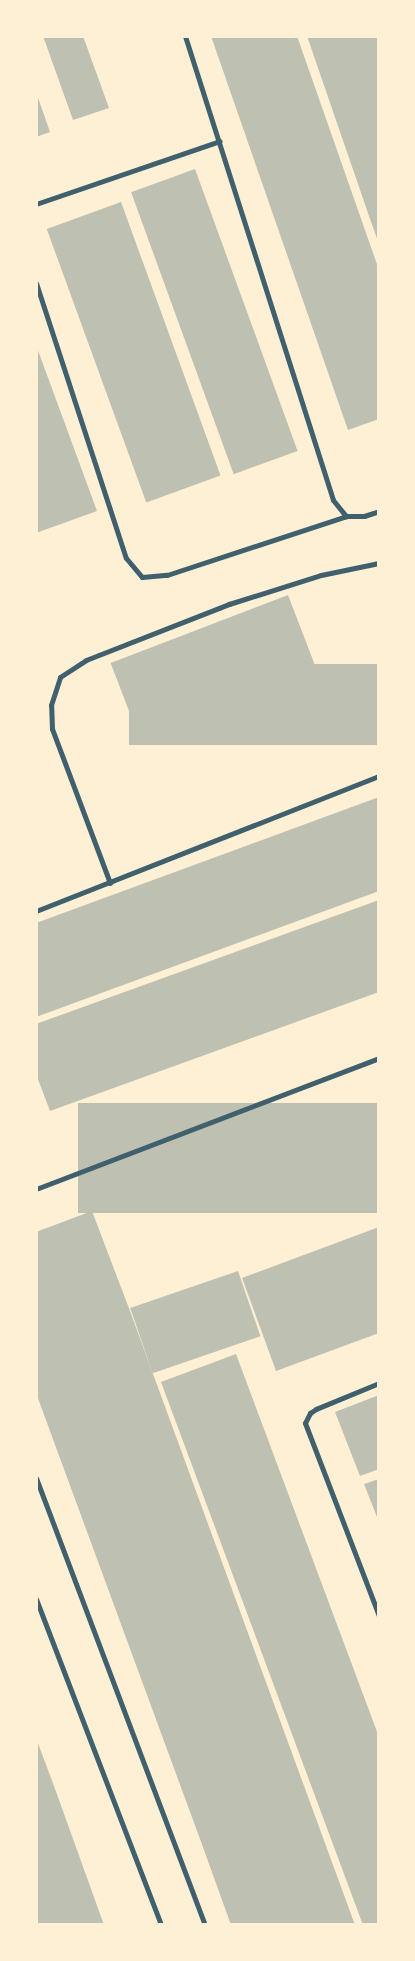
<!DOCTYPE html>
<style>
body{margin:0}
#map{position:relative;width:415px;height:1961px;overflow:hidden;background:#fdf0d5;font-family:"Exo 2",sans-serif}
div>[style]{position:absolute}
.building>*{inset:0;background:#bec0b2;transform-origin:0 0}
.minor>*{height:5px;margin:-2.5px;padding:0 2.5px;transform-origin:2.5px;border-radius:2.5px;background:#3f606c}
span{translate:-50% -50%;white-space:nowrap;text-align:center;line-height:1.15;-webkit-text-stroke:4px #fdf0d5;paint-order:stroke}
.frame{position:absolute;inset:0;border:38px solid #fdf0d5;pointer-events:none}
</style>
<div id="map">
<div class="building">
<div style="clip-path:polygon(43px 36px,83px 36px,109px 108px,73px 120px)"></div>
<div style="clip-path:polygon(211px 36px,297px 36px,379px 270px,379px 419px,348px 430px)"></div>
<div style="clip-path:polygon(307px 36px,379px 36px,379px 244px,369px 216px)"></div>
<div style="clip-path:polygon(36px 92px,50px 132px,36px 137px)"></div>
<div style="left:195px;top:169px;width:300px;height:68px;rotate:70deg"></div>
<div style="left:121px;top:202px;width:291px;height:79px;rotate:70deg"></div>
<div style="clip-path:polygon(36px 345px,97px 511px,36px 533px)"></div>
<div style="left:288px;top:595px;width:87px;height:190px;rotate:69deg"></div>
<div style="left:379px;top:664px;width:81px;height:250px;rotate:90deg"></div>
<div style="clip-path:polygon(379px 797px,379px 891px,36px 1017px,36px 923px)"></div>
<div style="clip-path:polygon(379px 900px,379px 992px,50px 1111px,36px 1074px,36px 1024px)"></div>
<div style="left:379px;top:1103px;width:110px;height:301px;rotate:90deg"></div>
<div style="clip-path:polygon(92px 1211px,130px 1311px,355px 1925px,231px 1925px,200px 1839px,36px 1393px,36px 1232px)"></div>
<div style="clip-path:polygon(379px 1227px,379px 1333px,276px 1371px,242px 1278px)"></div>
<div style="left:238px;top:1271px;width:69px;height:114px;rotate:71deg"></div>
<div style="clip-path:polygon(236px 1354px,379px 1737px,379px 1925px,363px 1925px,161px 1382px)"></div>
<div style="clip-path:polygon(379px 1395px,379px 1469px,360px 1476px,335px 1412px)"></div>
<div style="clip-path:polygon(379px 1479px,379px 1522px,364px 1484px)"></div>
<div style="clip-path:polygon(36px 1738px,54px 1786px,104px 1925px,36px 1925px)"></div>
</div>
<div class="minor">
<div style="left:185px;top:36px;width:487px;rotate:72.3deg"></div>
<div style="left:333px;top:500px;width:21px;rotate:51deg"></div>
<div style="left:36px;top:204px;width:194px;rotate:-18.9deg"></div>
<div style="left:36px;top:283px;width:289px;rotate:71.9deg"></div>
<div style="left:126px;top:558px;width:25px;rotate:50deg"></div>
<div style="left:142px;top:577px;width:25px;rotate:-5deg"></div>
<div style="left:167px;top:575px;width:188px;rotate:-18.2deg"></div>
<div style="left:346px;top:516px;width:18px"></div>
<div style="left:364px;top:516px;width:16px;rotate:-18deg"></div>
<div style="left:110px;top:883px;width:165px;rotate:-110.6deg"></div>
<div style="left:52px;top:729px;width:24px;rotate:-92deg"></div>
<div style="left:51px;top:705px;width:29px;rotate:-72deg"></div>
<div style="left:60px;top:677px;width:31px;rotate:-33deg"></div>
<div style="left:86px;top:660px;width:154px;rotate:-21.4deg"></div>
<div style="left:229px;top:604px;width:96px;rotate:-17.5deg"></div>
<div style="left:321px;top:575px;width:59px;rotate:-11.7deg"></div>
<div style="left:36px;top:911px;width:369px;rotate:-21.5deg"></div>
<div style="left:36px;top:1189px;width:367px;rotate:-20.9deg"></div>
<div style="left:379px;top:1383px;width:68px;rotate:157.6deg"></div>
<div style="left:316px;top:1409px;width:7px;rotate:146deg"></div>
<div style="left:310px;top:1413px;width:11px;rotate:117deg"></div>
<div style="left:305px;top:1423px;width:207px;rotate:69deg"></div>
<div style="left:36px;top:1478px;width:478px;rotate:69.3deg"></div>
<div style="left:36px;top:1599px;width:349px;rotate:69deg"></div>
</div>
<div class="frame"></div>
</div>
